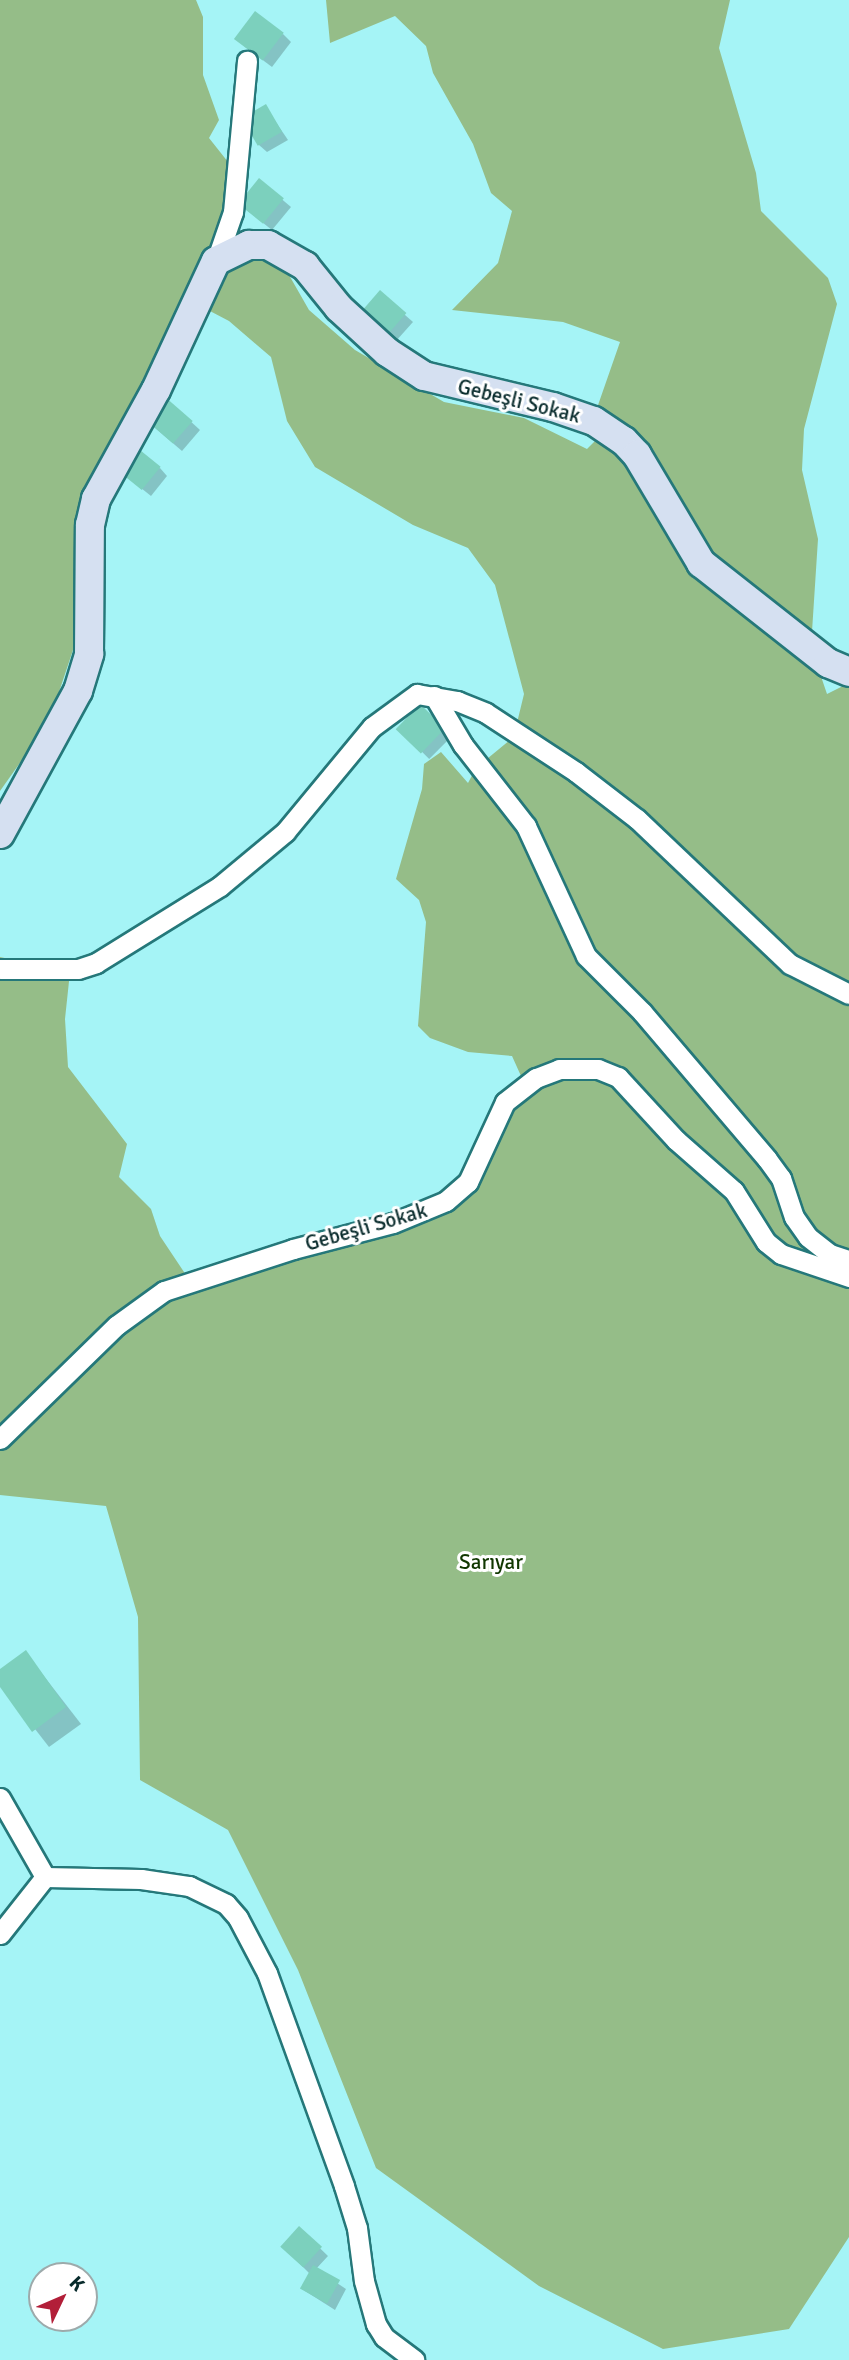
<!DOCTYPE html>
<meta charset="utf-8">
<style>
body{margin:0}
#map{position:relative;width:849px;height:2360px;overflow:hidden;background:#a5f4f6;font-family:Signika,sans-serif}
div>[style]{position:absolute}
.forest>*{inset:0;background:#95bd88}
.shadow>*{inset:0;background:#0003;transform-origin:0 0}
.building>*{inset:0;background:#7cd0bd;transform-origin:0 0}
.roads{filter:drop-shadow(2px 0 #25787a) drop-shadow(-2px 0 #25787a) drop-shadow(0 2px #25787a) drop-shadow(0 -2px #25787a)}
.street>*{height:19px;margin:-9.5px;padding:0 9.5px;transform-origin:9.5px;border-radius:9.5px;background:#fff}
.secondary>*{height:28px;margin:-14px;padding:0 14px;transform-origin:14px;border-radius:14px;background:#d5e0f1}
span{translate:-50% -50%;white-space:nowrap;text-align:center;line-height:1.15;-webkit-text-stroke:6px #fff;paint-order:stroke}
.street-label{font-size:21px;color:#092b2c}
.park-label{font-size:21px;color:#103700}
.north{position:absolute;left:28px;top:2262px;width:70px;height:70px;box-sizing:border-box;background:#fff;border:2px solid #9daaab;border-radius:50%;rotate:46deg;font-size:19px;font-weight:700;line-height:28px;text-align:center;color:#092b2c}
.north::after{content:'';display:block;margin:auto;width:24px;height:32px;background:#b21f39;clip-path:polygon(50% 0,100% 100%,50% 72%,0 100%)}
</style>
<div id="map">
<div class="forest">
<div style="clip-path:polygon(0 0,196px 0,203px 17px,203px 75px,219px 120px,209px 138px,232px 167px,220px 231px,86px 494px,79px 632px,49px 722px,0 791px)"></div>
<div style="clip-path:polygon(326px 0,730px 0,719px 48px,756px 173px,761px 211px,828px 278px,837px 304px,804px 429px,802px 470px,818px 539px,811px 647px,827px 694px,849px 683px,849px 2237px,789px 2329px,663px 2349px,539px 2286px,376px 2168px,298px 1970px,228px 1830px,140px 1780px,138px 1617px,106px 1506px,0 1495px,0 957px,70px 972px,65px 1019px,68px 1067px,127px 1144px,119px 1177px,151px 1209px,160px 1236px,186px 1275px,423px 1209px,453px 1186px,468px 1166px,495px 1098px,521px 1076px,512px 1056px,468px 1052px,430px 1038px,418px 1026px,426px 922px,419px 900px,396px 879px,422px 789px,424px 764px,441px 752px,468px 783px,476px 768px,510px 740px,516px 727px,524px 694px,495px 585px,468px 548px,413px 525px,315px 467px,287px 421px,271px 357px,229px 321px,208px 310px,222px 271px,241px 258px,263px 259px,289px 275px,309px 310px,355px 350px,444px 402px,524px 418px,587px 449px,606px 430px,597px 408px,620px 342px,563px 322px,452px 310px,498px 263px,512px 211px,491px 193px,473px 144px,433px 73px,426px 46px,395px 16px,330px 43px)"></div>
</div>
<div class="shadow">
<div style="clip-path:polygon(283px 34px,291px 42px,272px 67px,244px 46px)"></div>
<div style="clip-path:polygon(265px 106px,288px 140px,267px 152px,259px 145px)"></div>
<div style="clip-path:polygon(259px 180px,291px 207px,272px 230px,248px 211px)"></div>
<div style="clip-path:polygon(380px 293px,413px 322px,396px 341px,371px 320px)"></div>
<div style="clip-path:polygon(165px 398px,200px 430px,182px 451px,154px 427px)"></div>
<div style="clip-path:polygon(160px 468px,167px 476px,151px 496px,126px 476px)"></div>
<div style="left:420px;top:706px;width:44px;height:31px;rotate:45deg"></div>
<div style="clip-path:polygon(26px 1653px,81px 1724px,49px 1747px,0 1684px,0 1671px)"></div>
<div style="clip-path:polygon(299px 2228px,328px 2256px,316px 2269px,346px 2289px,335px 2310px,302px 2289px,310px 2274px,282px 2246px)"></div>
</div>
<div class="building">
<div style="left:255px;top:11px;width:36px;height:35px;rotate:37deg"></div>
<div style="left:266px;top:104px;width:32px;height:28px;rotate:60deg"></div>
<div style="left:259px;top:178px;width:32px;height:33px;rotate:39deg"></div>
<div style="left:380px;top:290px;width:35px;height:29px;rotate:41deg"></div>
<div style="left:164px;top:396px;width:38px;height:30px;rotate:41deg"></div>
<div style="left:135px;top:446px;width:33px;height:30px;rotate:39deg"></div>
<div style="left:420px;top:704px;width:35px;height:35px;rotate:44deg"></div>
<div style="clip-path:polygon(26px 1650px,66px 1707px,32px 1732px,0 1687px,0 1669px)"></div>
<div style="left:299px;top:2226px;width:31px;height:28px;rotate:42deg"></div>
<div style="left:313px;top:2265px;width:31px;height:27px;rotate:29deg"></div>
</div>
<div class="roads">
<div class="street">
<div style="left:216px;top:261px;width:52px;rotate:-70.9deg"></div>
<div style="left:233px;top:212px;width:152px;rotate:-84.7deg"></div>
<div style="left:434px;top:696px;width:57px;rotate:59.4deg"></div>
<div style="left:463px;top:745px;width:103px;rotate:52.1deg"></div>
<div style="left:526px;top:826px;width:143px;rotate:65.2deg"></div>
<div style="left:586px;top:956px;width:79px;rotate:45deg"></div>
<div style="left:642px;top:1012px;width:193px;rotate:49.6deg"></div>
<div style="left:767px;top:1159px;width:24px;rotate:54deg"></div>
<div style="left:781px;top:1178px;width:41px;rotate:71.6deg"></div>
<div style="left:794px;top:1217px;width:24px;rotate:55deg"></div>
<div style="left:808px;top:1237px;width:28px;rotate:38deg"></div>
<div style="left:830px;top:1254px;width:20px;rotate:18deg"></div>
<div style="left:0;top:969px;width:78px"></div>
<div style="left:78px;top:969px;width:19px;rotate:-18deg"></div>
<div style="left:96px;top:963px;width:146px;rotate:-31.8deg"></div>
<div style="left:220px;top:886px;width:85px;rotate:-39.7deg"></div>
<div style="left:285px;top:832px;width:136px;rotate:-50.4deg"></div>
<div style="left:372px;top:727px;width:56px;rotate:-36.3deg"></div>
<div style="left:417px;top:694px;width:41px;rotate:9.9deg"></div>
<div style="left:457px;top:701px;width:31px;rotate:22deg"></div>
<div style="left:486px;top:713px;width:108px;rotate:33.2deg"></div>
<div style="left:576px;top:772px;width:77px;rotate:37.6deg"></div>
<div style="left:637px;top:819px;width:211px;rotate:43.5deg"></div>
<div style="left:790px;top:964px;width:66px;rotate:27deg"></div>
<div style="left:0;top:1439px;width:163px;rotate:-44.3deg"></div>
<div style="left:117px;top:1325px;width:58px;rotate:-35.9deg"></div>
<div style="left:164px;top:1291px;width:136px;rotate:-18deg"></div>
<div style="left:293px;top:1249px;width:103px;rotate:-14.6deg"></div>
<div style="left:393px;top:1223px;width:57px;rotate:-22.5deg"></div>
<div style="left:446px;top:1201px;width:29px;rotate:-41deg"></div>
<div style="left:468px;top:1182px;width:88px;rotate:-65.2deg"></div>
<div style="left:505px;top:1102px;width:39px;rotate:-38deg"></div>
<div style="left:536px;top:1078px;width:25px;rotate:-21deg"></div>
<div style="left:559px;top:1069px;width:39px"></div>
<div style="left:598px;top:1069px;width:22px;rotate:22deg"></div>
<div style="left:618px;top:1077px;width:86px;rotate:47.4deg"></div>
<div style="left:676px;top:1140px;width:77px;rotate:41.3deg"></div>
<div style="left:734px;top:1191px;width:60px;rotate:57.9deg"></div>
<div style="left:766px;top:1242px;width:19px;rotate:39deg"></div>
<div style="left:781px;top:1254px;width:72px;rotate:18.7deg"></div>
<div style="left:0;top:1798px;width:91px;rotate:60.3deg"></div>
<div style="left:45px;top:1877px;width:96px;rotate:1.2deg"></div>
<div style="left:141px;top:1879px;width:49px;rotate:8.3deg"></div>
<div style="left:189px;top:1886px;width:41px;rotate:25.9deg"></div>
<div style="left:226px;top:1904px;width:18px;rotate:49deg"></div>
<div style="left:238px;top:1918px;width:62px;rotate:62.2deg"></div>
<div style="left:267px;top:1973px;width:226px;rotate:70.1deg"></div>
<div style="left:344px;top:2186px;width:44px;rotate:72.8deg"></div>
<div style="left:357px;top:2228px;width:53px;rotate:82.5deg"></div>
<div style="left:364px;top:2281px;width:45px;rotate:74.4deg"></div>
<div style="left:376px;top:2324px;width:15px;rotate:58deg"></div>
<div style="left:384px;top:2337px;width:38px;rotate:37deg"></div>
<div style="left:0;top:1934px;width:73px;rotate:-51.7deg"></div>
</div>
<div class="secondary">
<div style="left:0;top:834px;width:163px;rotate:-61.4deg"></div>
<div style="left:78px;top:691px;width:39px;rotate:-73deg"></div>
<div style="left:89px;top:654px;width:129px;rotate:-89.6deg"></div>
<div style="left:90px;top:525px;width:27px;rotate:-77deg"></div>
<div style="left:96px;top:499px;width:124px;rotate:-61.2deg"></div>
<div style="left:156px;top:390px;width:142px;rotate:-65.1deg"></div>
<div style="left:216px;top:261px;width:37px;rotate:-26deg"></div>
<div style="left:249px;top:245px;width:19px"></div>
<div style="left:268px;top:245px;width:43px;rotate:29.6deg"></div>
<div style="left:305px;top:266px;width:54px;rotate:51deg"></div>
<div style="left:339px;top:308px;width:65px;rotate:42.5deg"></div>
<div style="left:387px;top:352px;width:44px;rotate:33deg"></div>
<div style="left:424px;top:376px;width:133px;rotate:13.5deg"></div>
<div style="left:553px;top:407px;width:43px;rotate:18.9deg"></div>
<div style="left:594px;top:421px;width:36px;rotate:34deg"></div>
<div style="left:624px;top:441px;width:19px;rotate:47deg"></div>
<div style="left:637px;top:455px;width:126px;rotate:59.3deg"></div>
<div style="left:701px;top:563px;width:162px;rotate:38.2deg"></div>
<div style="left:828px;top:663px;width:23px;rotate:23deg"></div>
</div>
</div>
<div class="street-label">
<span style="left:519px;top:401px;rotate:14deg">Gebeşli Sokak</span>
<span style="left:366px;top:1227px;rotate:-16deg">Gebeşli Sokak</span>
</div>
<div class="park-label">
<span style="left:491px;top:1562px">Sarıyar</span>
</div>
<div class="north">K</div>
</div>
